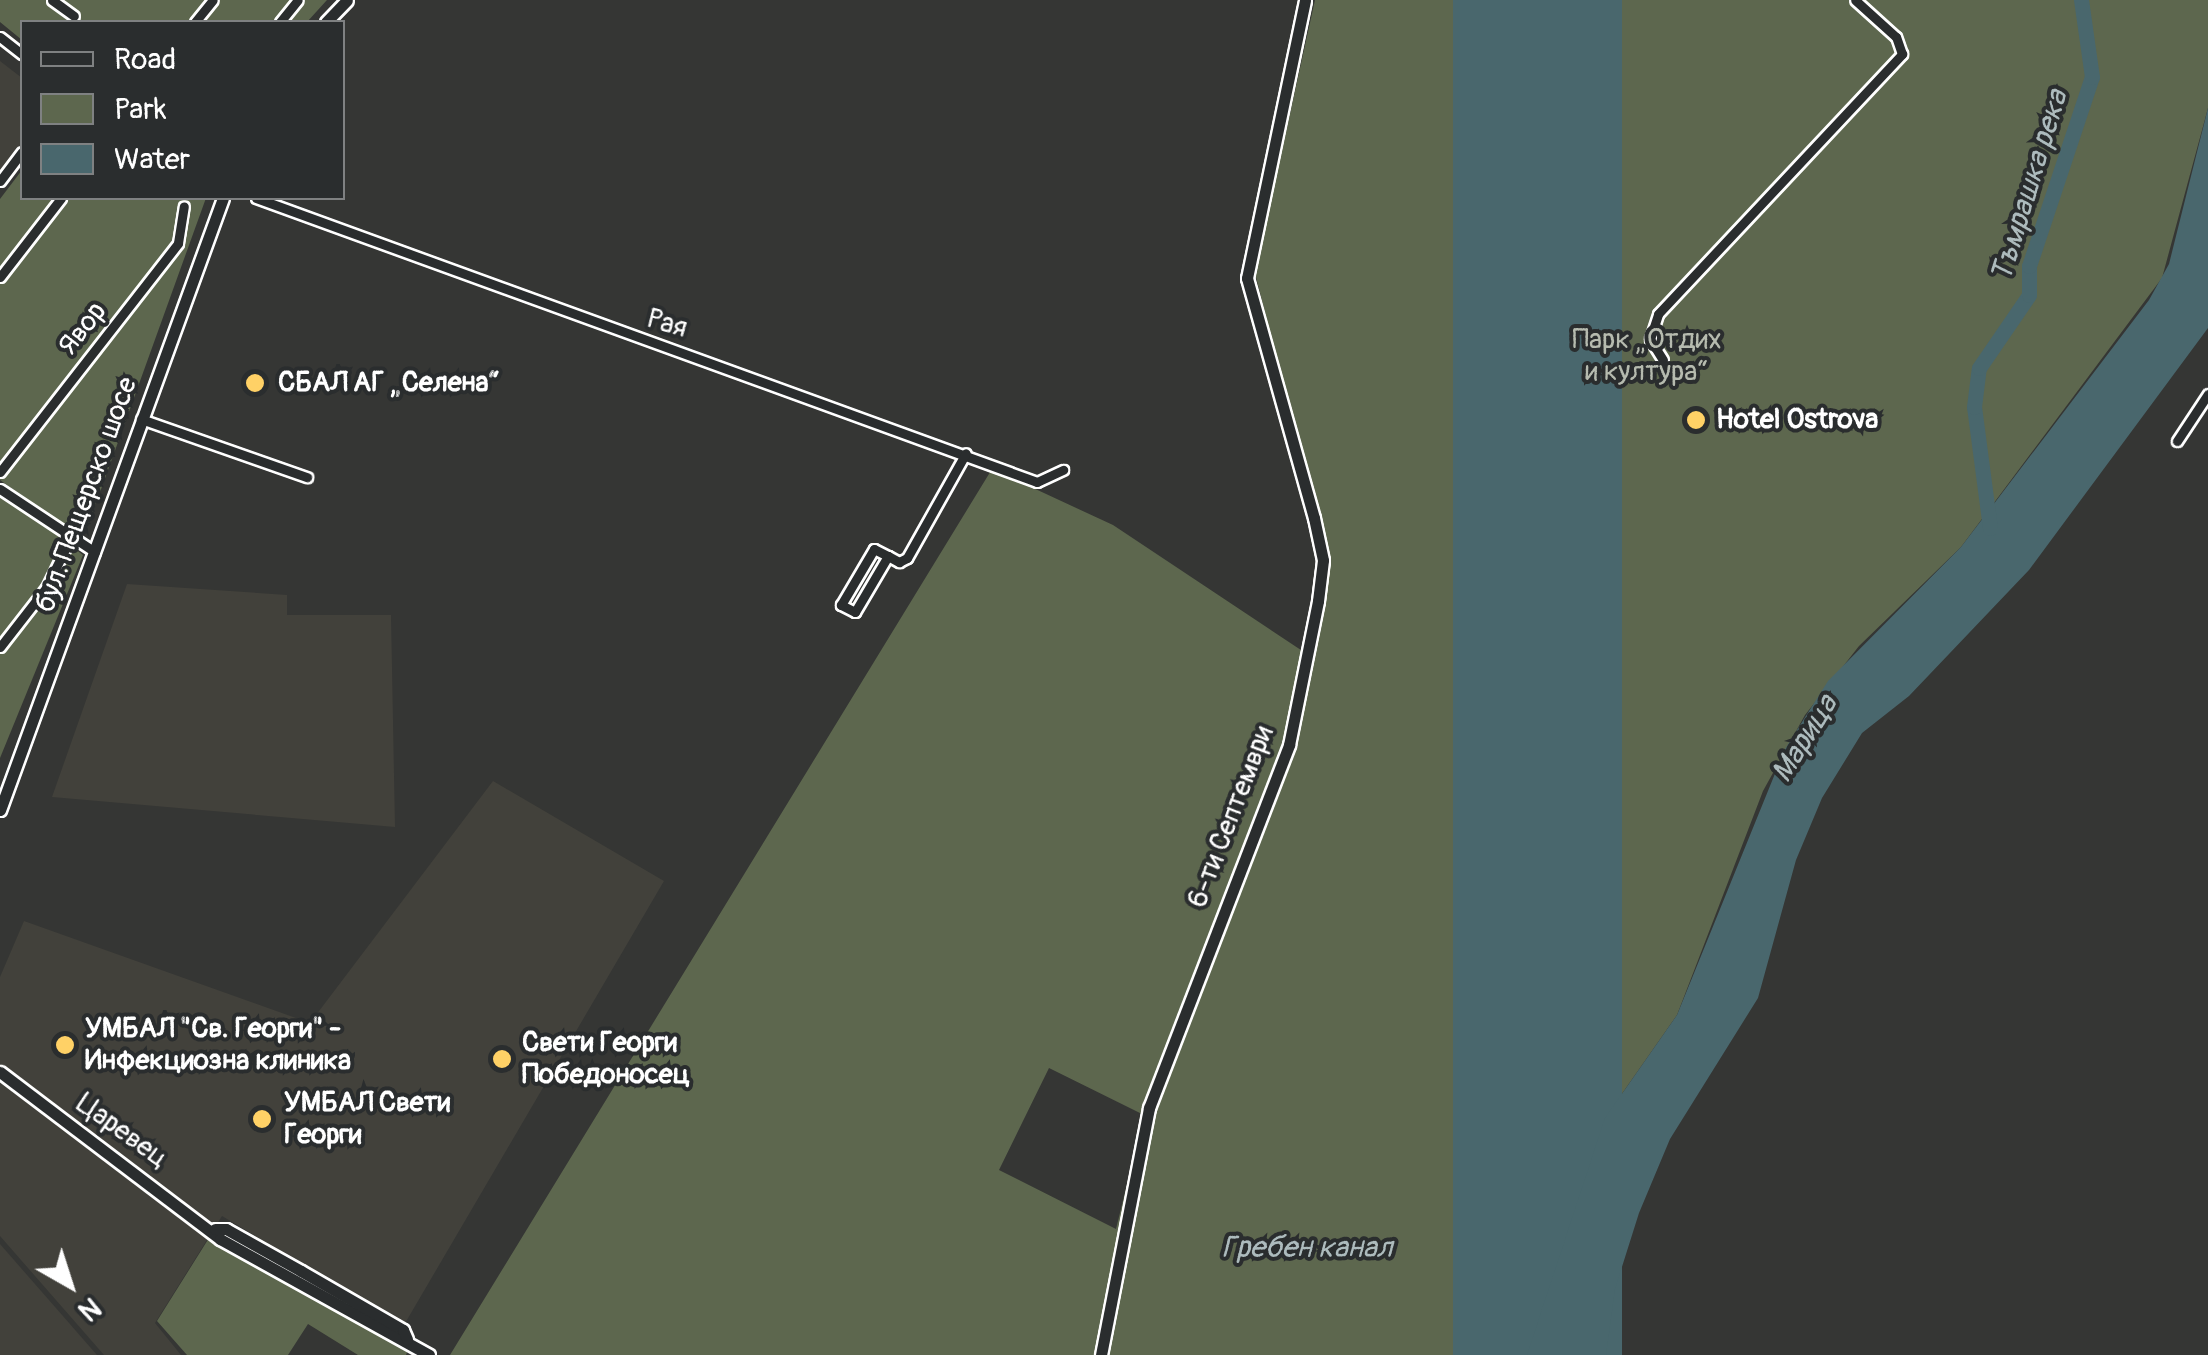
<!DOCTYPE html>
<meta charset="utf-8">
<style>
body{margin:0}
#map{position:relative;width:2208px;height:1355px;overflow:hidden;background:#353634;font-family:Pangolin,sans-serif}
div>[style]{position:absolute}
.built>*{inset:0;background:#42413b}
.green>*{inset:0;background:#5d674e}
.water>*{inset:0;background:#49676d;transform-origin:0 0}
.river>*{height:15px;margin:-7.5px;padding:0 7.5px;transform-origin:7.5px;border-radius:7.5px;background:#49676d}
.roads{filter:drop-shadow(2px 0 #fff) drop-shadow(-2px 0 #fff) drop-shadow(0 2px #fff) drop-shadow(0 -2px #fff)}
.street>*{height:9px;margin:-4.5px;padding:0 4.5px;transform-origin:4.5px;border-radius:4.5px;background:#2a2d2e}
.secondary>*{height:11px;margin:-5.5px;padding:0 5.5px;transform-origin:5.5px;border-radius:5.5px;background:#2a2d2e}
.dots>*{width:28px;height:28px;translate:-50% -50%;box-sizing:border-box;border:5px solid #2a2d2e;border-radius:50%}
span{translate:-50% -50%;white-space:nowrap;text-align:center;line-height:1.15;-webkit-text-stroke:8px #2a2d2e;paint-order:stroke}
.street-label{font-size:28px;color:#fff}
.park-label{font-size:28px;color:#b6bbaf}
.poi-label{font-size:28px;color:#fff;font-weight:700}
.left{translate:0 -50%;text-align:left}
.water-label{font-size:30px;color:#adbbbd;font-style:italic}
.legend{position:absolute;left:20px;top:20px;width:325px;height:180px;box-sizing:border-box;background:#2a2d2e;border:2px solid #7f8182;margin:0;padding:12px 18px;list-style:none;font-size:30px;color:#fff}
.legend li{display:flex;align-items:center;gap:20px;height:50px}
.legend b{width:50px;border:2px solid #7f8182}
.north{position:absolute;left:20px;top:1235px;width:100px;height:100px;-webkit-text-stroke:8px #2a2d2e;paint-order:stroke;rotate:141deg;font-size:28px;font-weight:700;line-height:40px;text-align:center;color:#fff}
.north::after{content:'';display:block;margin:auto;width:35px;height:45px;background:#fff;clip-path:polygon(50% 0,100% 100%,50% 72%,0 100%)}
</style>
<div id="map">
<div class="built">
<div style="clip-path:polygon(0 61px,22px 78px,22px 146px,0 176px)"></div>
<div style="clip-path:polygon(127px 584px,287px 595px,287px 615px,391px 615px,395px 827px,52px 797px)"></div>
<div style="clip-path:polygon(493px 781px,664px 881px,404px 1325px,222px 1216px,155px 1323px,181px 1355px,104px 1355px,0 1236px,0 977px,24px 921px,310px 1023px)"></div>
<div style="clip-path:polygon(0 1244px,97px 1355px,0 1355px)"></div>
</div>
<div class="green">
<div style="clip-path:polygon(0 0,327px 0,307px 22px,22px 22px,22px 40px,0 22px)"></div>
<div style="clip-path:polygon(evenodd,1315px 0,2208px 0,2208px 108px,2162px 278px,1961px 547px,1859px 646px,1805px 715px,1763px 791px,1677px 1015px,1605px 1118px,1527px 1355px,450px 1355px,992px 469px,1113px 525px,1313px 658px,1330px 567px,1255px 273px,1315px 0,1049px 1068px,1144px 1115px,1116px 1229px,999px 1170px,1049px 1068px)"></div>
<div style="clip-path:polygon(22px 170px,22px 198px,206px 198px,86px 531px,73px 532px,0 480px,0 199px)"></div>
<div style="clip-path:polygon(0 492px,83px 555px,0 758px)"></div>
<div style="clip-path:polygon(209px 1238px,408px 1350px,406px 1355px,358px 1355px,308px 1324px,288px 1355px,187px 1355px,157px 1321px)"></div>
</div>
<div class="water">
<div style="left:1453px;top:0;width:169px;height:1378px"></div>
<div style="clip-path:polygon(2208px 108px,2208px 328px,2029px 570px,1909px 696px,1862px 733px,1822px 798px,1796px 860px,1758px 998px,1670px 1139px,1639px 1213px,1615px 1289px,1606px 1355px,1527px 1355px,1605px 1118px,1677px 1015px,1785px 749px,1828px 681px,1961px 547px,2149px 300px,2169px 264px)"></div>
</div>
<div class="river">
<div style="left:1990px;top:528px;width:122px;rotate:-97.5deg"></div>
<div style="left:1974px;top:407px;width:39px;rotate:-83deg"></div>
<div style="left:1979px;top:368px;width:88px;rotate:-55.6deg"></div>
<div style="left:2029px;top:295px;width:29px;rotate:-90deg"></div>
<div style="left:2029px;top:266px;width:199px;rotate:-71.6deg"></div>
<div style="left:2092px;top:77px;width:78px;rotate:-98.1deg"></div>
</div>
<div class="roads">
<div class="street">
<div style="left:52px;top:0;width:27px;rotate:36deg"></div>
<div style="left:195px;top:22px;width:28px;rotate:-51deg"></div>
<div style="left:280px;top:22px;width:28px;rotate:-51deg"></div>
<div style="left:0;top:37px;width:28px;rotate:38deg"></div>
<div style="left:0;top:181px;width:36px;rotate:-53deg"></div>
<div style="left:256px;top:198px;width:831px;rotate:19.98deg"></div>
<div style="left:1037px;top:482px;width:29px;rotate:-25deg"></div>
<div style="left:0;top:277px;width:100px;rotate:-52.3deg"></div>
<div style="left:1663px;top:360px;width:25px;rotate:-122deg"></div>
<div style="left:1650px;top:339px;width:26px;rotate:-72deg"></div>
<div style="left:1658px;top:314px;width:357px;rotate:-46.8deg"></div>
<div style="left:1902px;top:54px;width:18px;rotate:-109deg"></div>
<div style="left:1896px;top:37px;width:55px;rotate:-137.9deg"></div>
<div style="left:141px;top:419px;width:176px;rotate:19.3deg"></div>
<div style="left:2177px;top:441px;width:56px;rotate:-56.6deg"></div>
<div style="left:0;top:472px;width:290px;rotate:-52.1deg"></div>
<div style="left:178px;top:243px;width:37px;rotate:-81deg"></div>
<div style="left:0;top:489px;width:114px;rotate:33.6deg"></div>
<div style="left:888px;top:556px;width:65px;rotate:120.5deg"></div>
<div style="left:855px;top:612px;width:16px;rotate:-153deg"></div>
<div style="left:841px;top:605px;width:65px;rotate:-59.5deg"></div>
<div style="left:874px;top:549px;width:16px;rotate:27deg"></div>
<div style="left:888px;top:556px;width:13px;rotate:29deg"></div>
<div style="left:899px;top:562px;width:9px;rotate:-27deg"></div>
<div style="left:907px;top:558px;width:120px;rotate:-60.7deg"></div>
<div style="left:0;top:647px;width:75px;rotate:-52.1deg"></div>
<div style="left:46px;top:588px;width:57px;rotate:-63.9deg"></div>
</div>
<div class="secondary">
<div style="left:326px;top:22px;width:30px;rotate:-46deg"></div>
<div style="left:0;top:810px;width:651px;rotate:-69.98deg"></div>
<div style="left:0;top:1072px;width:276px;rotate:37.2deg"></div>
<div style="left:220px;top:1239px;width:239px;rotate:29deg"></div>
<div style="left:215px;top:1229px;width:11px"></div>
<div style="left:226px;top:1229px;width:86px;rotate:29.2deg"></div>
<div style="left:301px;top:1271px;width:118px;rotate:30deg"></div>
<div style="left:403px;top:1330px;width:10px;rotate:66deg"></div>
<div style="left:1101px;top:1355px;width:252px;rotate:-79deg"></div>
<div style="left:1149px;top:1108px;width:389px;rotate:-68.9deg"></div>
<div style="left:1289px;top:745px;width:147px;rotate:-78.6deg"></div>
<div style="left:1318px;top:601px;width:41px;rotate:-83deg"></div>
<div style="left:1323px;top:560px;width:43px;rotate:-102.1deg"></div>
<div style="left:1314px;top:518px;width:249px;rotate:-105.6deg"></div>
<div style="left:1247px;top:278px;width:284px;rotate:-78.2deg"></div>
</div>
</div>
<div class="dots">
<div style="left:255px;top:383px;background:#ffd166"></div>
<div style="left:1696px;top:420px;background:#ffd166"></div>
<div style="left:65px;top:1045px;background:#ffd166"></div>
<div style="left:502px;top:1059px;background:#ffd166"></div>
<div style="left:262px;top:1119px;background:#ffd166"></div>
</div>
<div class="street-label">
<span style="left:667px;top:324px;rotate:16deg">Рая</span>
<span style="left:83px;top:329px;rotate:-52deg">Явор</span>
<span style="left:87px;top:495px;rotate:-70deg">бул. Пещерско шосе</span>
<span style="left:1231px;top:817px;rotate:-69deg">6-ти Септември</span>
<span style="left:122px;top:1131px;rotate:36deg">Царевец</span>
</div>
<div class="park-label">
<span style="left:1647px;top:356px">Парк „Отдих<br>и култура“</span>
</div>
<div class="poi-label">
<span class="left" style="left:278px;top:383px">СБАЛ АГ „Селена“</span>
<span class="left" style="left:1716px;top:420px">Hotel Ostrova</span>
<span class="left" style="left:85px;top:1045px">УМБАЛ "Св. Георги" -<br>Инфекциозна клиника</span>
<span class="left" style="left:522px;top:1059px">Свети Георги<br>Победоносец</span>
<span class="left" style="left:284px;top:1119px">УМБАЛ Свети<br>Георги</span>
</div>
<div class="water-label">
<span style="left:2030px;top:186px;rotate:-73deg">Тъмрашка река</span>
<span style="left:1805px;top:739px;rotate:-58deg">Марица</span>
<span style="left:1307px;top:1248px">Гребен канал</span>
</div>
<ul class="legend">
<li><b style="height:12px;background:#2a2d2e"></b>Road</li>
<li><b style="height:28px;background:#5d674e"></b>Park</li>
<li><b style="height:28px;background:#49676d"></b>Water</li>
</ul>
<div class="north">N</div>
</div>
